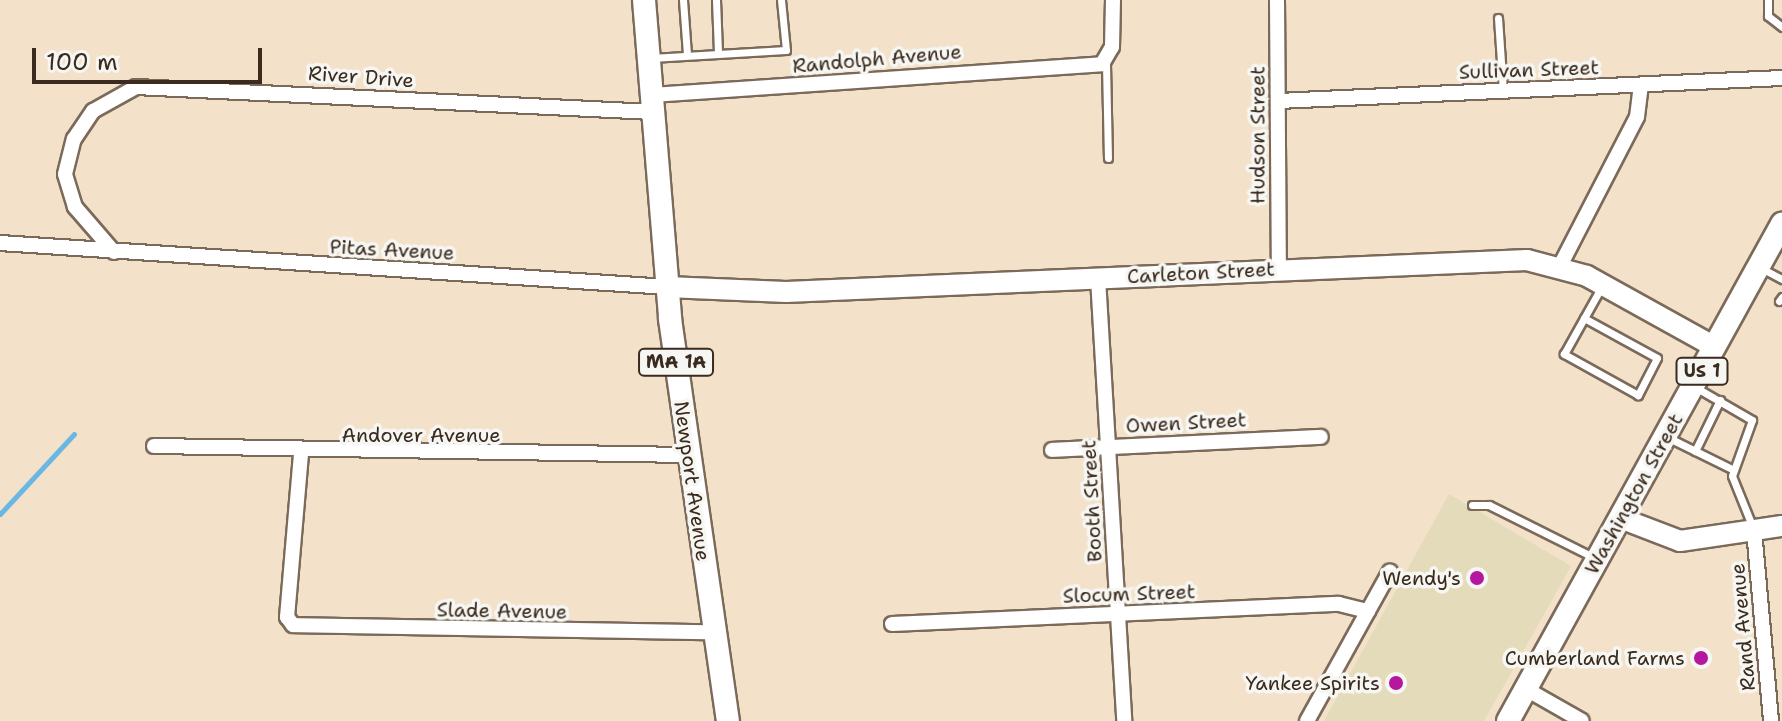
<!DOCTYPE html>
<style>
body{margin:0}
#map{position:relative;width:1782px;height:721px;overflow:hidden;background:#f3e1c9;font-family:"Shantell Sans",sans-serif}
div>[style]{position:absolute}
.built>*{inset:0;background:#e3dbba}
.stream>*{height:5px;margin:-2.5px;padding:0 2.5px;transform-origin:2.5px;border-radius:2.5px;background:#6bb7e4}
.roads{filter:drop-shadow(2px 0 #7b6a5a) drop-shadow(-2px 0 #7b6a5a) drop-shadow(0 2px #7b6a5a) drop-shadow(0 -2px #7b6a5a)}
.lane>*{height:7px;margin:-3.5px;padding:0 3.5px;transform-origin:3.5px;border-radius:3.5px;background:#fff}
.street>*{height:14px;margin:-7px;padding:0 7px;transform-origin:7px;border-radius:7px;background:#fff}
.secondary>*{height:20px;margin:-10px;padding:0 10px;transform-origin:10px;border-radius:10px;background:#fff}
.primary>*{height:22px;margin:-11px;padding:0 11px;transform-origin:11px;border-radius:11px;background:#fff}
.dots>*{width:22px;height:22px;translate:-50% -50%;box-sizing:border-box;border:4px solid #f6f6f2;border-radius:50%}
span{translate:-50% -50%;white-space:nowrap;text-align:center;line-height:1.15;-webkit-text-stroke:7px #f6f6f2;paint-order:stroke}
.shield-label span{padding:2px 6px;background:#f6f6f2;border:2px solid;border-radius:6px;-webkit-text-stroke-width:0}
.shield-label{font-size:18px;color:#3b2a1e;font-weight:700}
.street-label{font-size:20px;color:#3b2a1e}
.poi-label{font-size:20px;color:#3b2a1e}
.right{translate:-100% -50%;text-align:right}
.scale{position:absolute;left:32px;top:48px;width:230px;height:36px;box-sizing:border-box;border:4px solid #3b2a1e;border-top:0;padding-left:10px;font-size:24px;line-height:28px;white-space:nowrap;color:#3b2a1e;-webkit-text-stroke:6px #f6f6f2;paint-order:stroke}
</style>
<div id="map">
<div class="built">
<div style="clip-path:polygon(1449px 494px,1571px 566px,1484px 721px,1324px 721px)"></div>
</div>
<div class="stream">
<div style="left:0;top:514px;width:109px;rotate:-47.2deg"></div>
</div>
<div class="roads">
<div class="lane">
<div style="left:683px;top:0;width:55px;rotate:85.8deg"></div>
<div style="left:716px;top:0;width:53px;rotate:87.8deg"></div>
<div style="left:1768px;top:0;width:16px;rotate:90deg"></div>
<div style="left:1768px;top:16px;width:18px;rotate:38deg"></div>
<div style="left:1498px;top:18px;width:74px;rotate:86.1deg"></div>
<div style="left:651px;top:58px;width:135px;rotate:-3.4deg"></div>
<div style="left:786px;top:50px;width:50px;rotate:-95.7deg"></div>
<div style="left:1106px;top:64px;width:94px;rotate:88.8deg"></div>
<div style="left:1761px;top:268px;width:24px;rotate:28deg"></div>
<div style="left:1779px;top:301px;width:5px;rotate:-53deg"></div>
<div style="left:1584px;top:318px;width:83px;rotate:28.7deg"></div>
<div style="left:1657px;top:358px;width:42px;rotate:117.2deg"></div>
<div style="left:1638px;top:395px;width:85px;rotate:-151deg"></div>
<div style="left:1564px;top:354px;width:78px;rotate:-60.8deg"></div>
<div style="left:1695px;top:387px;width:66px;rotate:30.1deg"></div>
<div style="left:1752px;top:420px;width:59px;rotate:109.7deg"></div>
<div style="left:1732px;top:476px;width:56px;rotate:68deg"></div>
<div style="left:1667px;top:437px;width:72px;rotate:26.2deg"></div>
<div style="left:1695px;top:451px;width:57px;rotate:-63.9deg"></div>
<div style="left:1472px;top:505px;width:17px"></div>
<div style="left:1489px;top:505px;width:116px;rotate:26.6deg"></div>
</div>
<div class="street">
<div style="left:1277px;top:0;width:270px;rotate:89.6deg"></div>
<div style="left:652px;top:95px;width:451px;rotate:-3.9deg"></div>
<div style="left:1102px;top:64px;width:20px;rotate:-60deg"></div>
<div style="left:1112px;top:47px;width:47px;rotate:-88.8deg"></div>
<div style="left:1278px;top:101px;width:505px;rotate:-2.61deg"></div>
<div style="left:0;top:243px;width:668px;rotate:3.77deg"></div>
<div style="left:114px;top:252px;width:60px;rotate:-130.9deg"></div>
<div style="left:75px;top:207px;width:34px;rotate:-107deg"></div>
<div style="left:65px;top:174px;width:36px;rotate:-76deg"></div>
<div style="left:74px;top:139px;width:34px;rotate:-56deg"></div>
<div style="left:93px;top:111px;width:49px;rotate:-29.2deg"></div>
<div style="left:136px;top:87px;width:518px;rotate:2.77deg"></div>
<div style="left:1560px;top:266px;width:168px;rotate:-62.7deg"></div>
<div style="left:1637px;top:117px;width:31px;rotate:-83deg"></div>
<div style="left:1098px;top:278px;width:444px;rotate:86.6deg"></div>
<div style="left:154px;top:446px;width:534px;rotate:0.97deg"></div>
<div style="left:1052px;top:450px;width:269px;rotate:-2.8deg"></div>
<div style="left:301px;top:454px;width:164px;rotate:94.9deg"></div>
<div style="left:287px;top:617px;width:10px;rotate:53deg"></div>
<div style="left:293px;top:625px;width:422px;rotate:1deg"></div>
<div style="left:1754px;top:530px;width:192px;rotate:84.9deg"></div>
<div style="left:892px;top:624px;width:447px;rotate:-2.6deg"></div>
<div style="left:1339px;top:604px;width:30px;rotate:14deg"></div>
<div style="left:1526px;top:689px;width:64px;rotate:29.7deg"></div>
<div style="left:1307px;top:721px;width:171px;rotate:-61deg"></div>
</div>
<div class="secondary">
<div style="left:667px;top:287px;width:119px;rotate:2.4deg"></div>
<div style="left:786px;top:292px;width:742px;rotate:-2.47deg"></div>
<div style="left:1527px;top:260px;width:62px;rotate:14.9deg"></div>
<div style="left:1587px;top:276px;width:146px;rotate:29deg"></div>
<div style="left:1620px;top:518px;width:64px;rotate:21deg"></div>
<div style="left:1680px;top:541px;width:103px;rotate:-8.4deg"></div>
</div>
<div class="primary">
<div style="left:644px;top:0;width:320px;rotate:85.3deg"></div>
<div style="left:670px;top:319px;width:406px;rotate:81.8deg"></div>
<div style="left:1508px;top:721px;width:568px;rotate:-61.13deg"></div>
</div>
</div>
<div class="dots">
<div style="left:1477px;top:578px;background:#b5179e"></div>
<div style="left:1701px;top:658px;background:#b5179e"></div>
<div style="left:1396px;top:683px;background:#b5179e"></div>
</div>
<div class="shield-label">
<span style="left:676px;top:362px">MA 1A</span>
<span style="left:1702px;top:371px">US 1</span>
</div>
<div class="street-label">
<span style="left:877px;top:59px;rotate:-5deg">Randolph Avenue</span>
<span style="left:1529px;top:70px;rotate:-2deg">Sullivan Street</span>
<span style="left:361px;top:77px;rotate:4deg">River Drive</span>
<span style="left:1258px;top:135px;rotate:-90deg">Hudson Street</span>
<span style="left:392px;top:250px;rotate:3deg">Pitas Avenue</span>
<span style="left:1201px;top:273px;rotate:-3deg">Carleton Street</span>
<span style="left:1186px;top:423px;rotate:-3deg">Owen Street</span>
<span style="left:421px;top:435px">Andover Avenue</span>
<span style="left:692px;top:481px;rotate:82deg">Newport Avenue</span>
<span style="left:1634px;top:494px;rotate:-61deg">Washington Street</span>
<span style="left:1092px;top:501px;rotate:-93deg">Booth Street</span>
<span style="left:1129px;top:594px;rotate:-2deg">Slocum Street</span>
<span style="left:502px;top:611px;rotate:1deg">Slade Avenue</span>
<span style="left:1743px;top:627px;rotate:-95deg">Rand Avenue</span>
</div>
<div class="poi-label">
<span class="right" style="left:1461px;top:578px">Wendy's</span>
<span class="right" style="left:1685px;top:658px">Cumberland Farms</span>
<span class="right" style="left:1380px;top:683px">Yankee Spirits</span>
</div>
<div class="scale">100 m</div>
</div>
